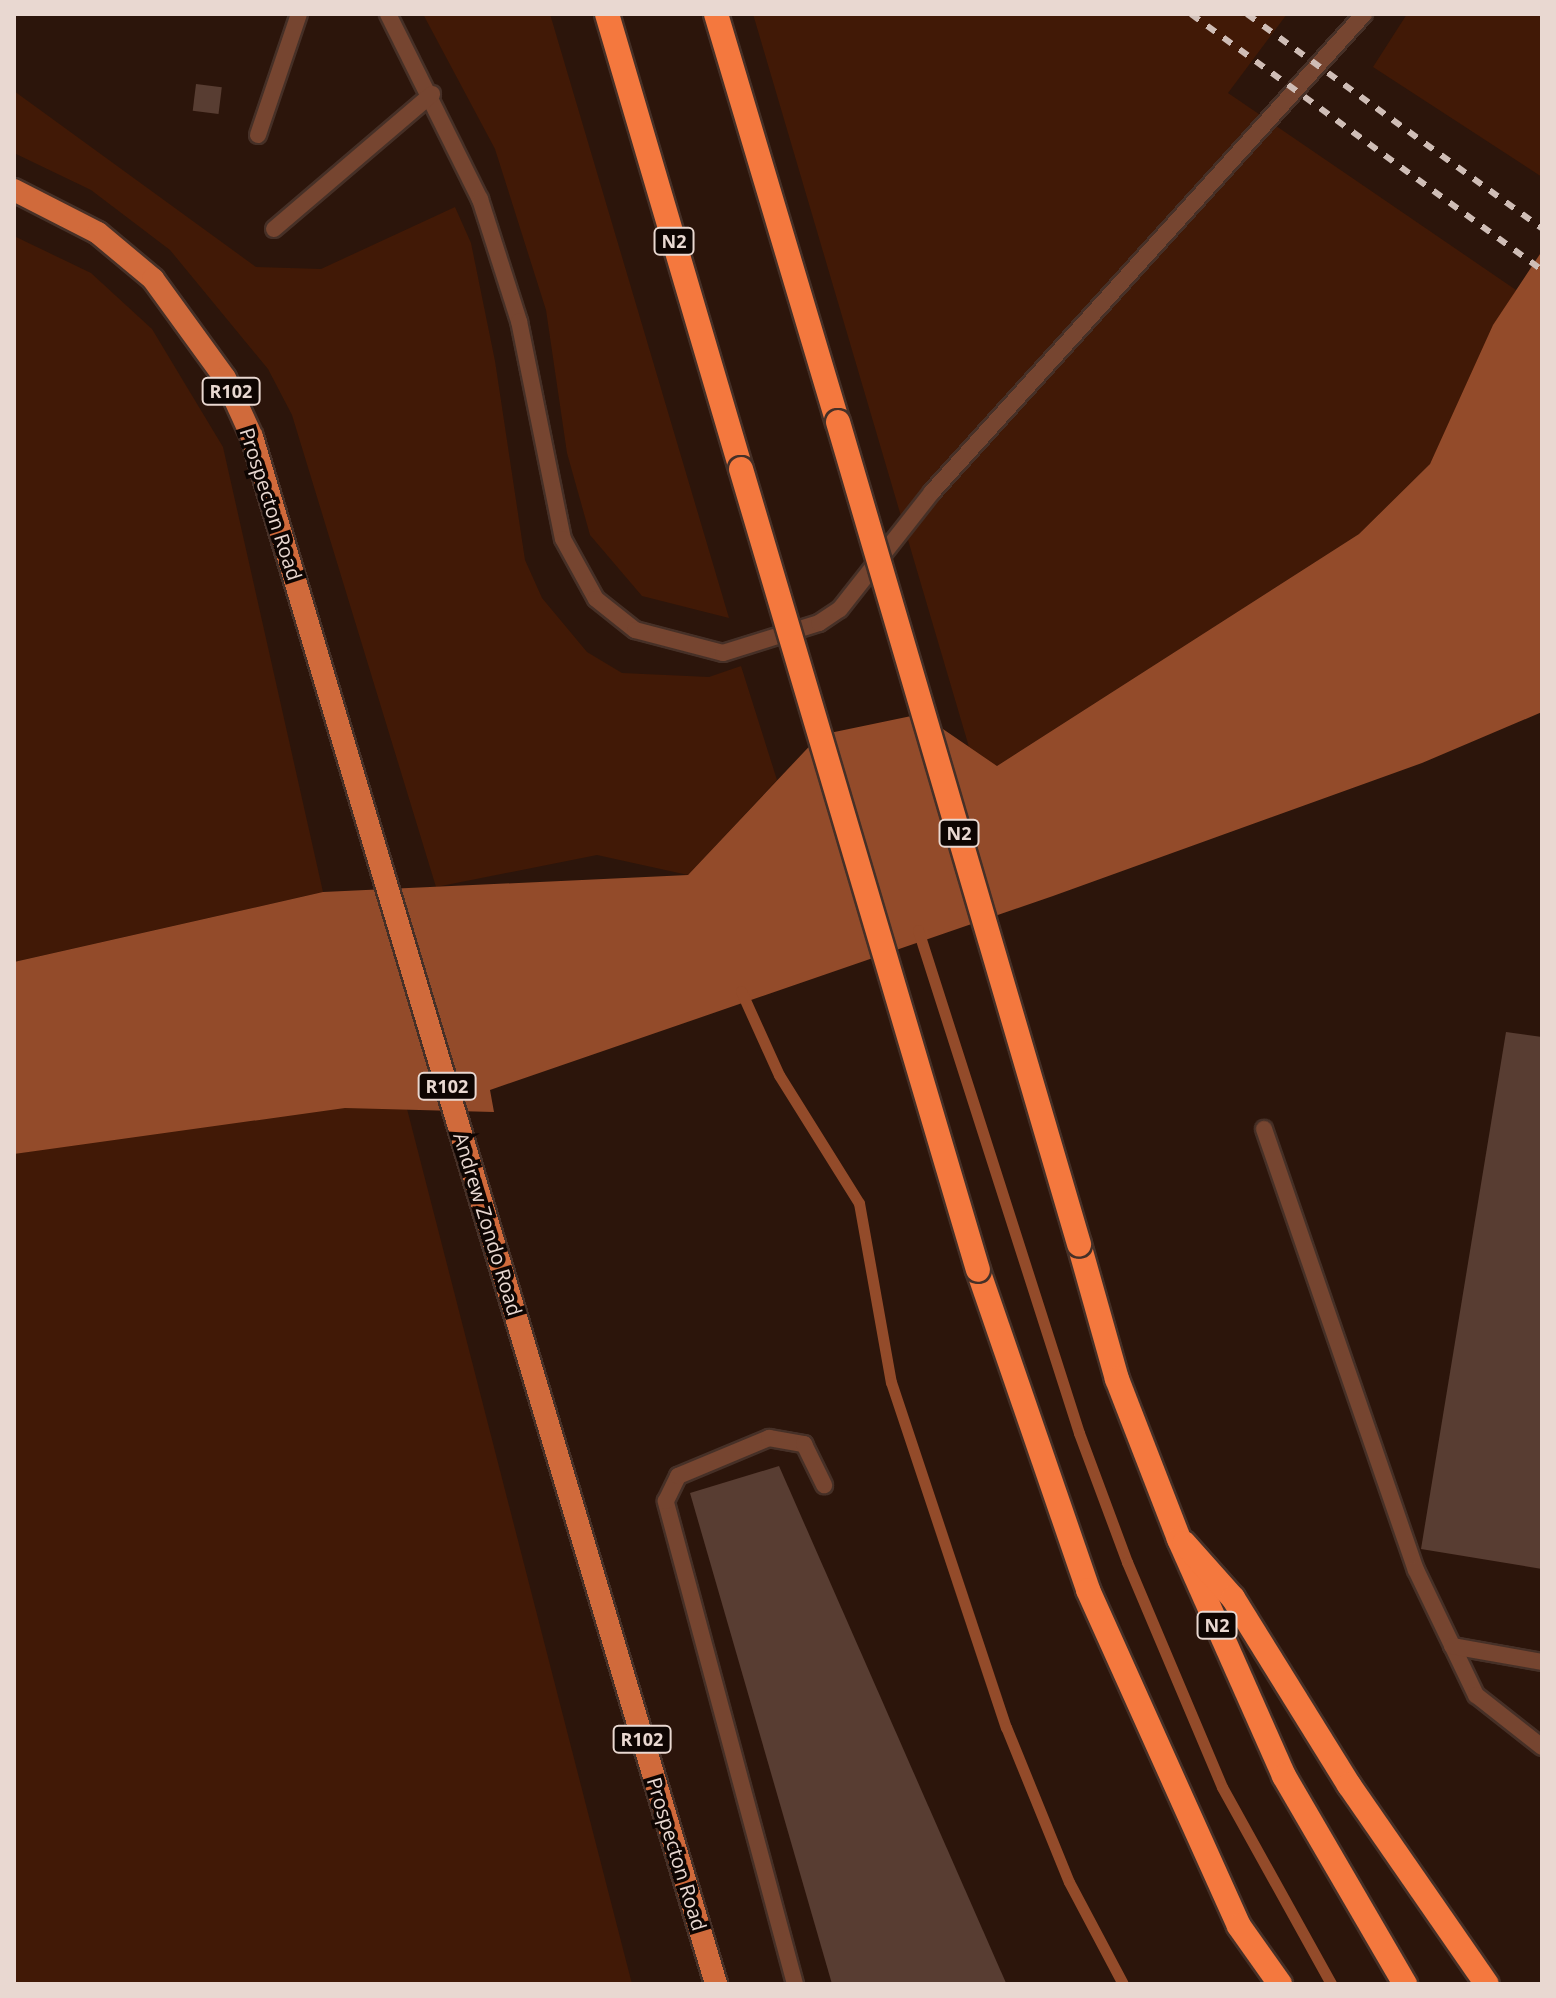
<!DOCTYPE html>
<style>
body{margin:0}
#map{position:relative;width:1556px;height:1998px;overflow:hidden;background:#2c150b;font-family:"Open Sans",sans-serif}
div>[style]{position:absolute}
.green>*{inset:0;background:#411906}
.water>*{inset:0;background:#934b2a}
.stream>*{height:11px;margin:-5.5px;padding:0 5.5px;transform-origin:5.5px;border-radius:5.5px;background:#934b2a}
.building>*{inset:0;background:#583d32;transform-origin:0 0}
.roads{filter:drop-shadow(2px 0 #463027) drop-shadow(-2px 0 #463027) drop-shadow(0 2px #463027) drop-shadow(0 -2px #463027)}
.service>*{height:16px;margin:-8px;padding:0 8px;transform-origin:8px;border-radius:8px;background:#764530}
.primary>*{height:22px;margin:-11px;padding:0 11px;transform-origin:11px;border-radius:11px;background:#d06a3b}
.motorway>*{height:24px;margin:-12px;padding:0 12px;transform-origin:12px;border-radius:12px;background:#f4783e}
.rail>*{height:6px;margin-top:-3px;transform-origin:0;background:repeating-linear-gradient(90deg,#cfbdb6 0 10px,transparent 0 20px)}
.bridges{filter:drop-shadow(2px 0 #463027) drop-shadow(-2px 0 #463027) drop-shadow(0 2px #463027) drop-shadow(0 -2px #463027)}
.motorway-bridge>*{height:24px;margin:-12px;padding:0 12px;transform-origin:12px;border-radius:12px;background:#f4783e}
span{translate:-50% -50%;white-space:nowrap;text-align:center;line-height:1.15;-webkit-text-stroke:7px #0e0502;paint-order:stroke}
.shield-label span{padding:2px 6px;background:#0e0502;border:2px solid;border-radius:6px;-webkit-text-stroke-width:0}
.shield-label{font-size:18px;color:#e9d8d1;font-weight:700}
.street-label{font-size:20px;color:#e9d8d1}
.frame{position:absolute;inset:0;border:16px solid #e9d8d1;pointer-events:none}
</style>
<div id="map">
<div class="green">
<div style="clip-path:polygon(423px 14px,550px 14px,729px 618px,642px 596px,590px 535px,567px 453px,546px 310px,495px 149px)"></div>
<div style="clip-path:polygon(753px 14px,1287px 14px,1228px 93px,1516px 290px,1430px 464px,1359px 534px,997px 766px,969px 747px)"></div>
<div style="clip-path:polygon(1407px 14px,1542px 14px,1542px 177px,1373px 67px)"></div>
<div style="clip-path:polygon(14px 91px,256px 267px,321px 269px,455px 207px,471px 243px,495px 361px,525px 560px,542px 598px,587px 652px,622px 673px,709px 677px,741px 666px,777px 780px,688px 875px,597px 855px,436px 887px,292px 415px,268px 369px,170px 250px,91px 190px,14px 153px)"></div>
<div style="clip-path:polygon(14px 236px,91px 273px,152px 329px,223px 447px,323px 892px,14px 962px)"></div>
<div style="clip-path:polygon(405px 1101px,632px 1984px,14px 1984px,14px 1154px,181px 1126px)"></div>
</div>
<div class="water">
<div style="clip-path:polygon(1542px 251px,1542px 712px,1422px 763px,1053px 896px,490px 1090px,494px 1112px,345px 1108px,14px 1154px,14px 962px,323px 892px,688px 875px,820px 735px,921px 714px,997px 766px,1359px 534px,1430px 464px,1493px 325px)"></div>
</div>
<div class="stream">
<div style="left:918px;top:930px;width:528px;rotate:72.25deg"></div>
<div style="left:1079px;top:1433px;width:138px;rotate:69.6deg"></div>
<div style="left:1127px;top:1562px;width:244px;rotate:67.1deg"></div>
<div style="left:1222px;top:1787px;width:225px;rotate:61deg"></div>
<div style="left:741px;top:991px;width:92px;rotate:65.7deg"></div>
<div style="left:779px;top:1075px;width:151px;rotate:58deg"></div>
<div style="left:859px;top:1203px;width:182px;rotate:79.9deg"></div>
<div style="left:891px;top:1382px;width:364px;rotate:71.6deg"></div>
<div style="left:1006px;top:1727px;width:167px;rotate:67.9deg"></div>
<div style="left:1069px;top:1882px;width:115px;rotate:62.1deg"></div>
</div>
<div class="building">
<div style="left:196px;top:84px;width:26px;height:27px;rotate:7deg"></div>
<div style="clip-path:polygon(1506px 1032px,1542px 1037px,1542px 1569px,1421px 1549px)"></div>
<div style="clip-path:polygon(779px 1466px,1006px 1983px,832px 1984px,690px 1493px)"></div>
</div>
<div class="roads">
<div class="service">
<div style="left:388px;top:14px;width:207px;rotate:63.6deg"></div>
<div style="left:480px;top:199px;width:128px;rotate:72.3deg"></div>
<div style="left:519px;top:321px;width:222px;rotate:78.6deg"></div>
<div style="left:563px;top:539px;width:68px;rotate:61.2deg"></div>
<div style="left:596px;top:599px;width:50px;rotate:38.5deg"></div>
<div style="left:635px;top:630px;width:91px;rotate:14.6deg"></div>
<div style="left:723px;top:653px;width:101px;rotate:-17.4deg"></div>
<div style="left:819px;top:623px;width:25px;rotate:-34deg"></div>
<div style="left:840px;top:609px;width:149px;rotate:-51.8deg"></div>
<div style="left:932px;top:492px;width:644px;rotate:-47.89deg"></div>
<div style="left:258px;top:135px;width:128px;rotate:-71.3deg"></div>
<div style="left:274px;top:229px;width:208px;rotate:-40.5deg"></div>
<div style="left:1264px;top:1129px;width:466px;rotate:71deg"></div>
<div style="left:1416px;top:1570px;width:139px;rotate:64.4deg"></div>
<div style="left:1476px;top:1695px;width:84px;rotate:38.2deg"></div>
<div style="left:1452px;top:1646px;width:91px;rotate:10.1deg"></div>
<div style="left:795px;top:1984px;width:500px;rotate:-105deg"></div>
<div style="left:666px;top:1501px;width:28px;rotate:-64deg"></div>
<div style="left:678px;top:1476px;width:99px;rotate:-22.7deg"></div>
<div style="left:769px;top:1438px;width:36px;rotate:10deg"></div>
<div style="left:804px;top:1444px;width:46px;rotate:64deg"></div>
</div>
<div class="primary">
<div style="left:14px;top:190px;width:94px;rotate:27.1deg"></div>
<div style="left:98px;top:233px;width:72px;rotate:39.9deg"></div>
<div style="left:153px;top:279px;width:122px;rotate:54deg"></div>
<div style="left:225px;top:378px;width:65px;rotate:65.4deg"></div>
<div style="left:252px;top:437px;width:1615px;rotate:73.3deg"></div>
</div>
<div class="motorway">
<div style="left:607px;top:14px;width:474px;rotate:73.6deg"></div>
<div style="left:716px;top:14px;width:426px;rotate:73.4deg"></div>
<div style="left:1079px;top:1244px;width:140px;rotate:74.3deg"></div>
<div style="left:1117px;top:1379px;width:172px;rotate:68.8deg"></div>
<div style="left:1179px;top:1539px;width:259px;rotate:66.1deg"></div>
<div style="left:1284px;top:1776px;width:241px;rotate:59.8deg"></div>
<div style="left:978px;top:1270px;width:338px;rotate:71deg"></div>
<div style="left:1088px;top:1590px;width:368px;rotate:65.8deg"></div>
<div style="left:1239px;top:1926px;width:71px;rotate:54.7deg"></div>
<div style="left:1184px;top:1543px;width:74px;rotate:48.3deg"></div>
<div style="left:1233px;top:1598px;width:220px;rotate:58.2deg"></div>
<div style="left:1349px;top:1785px;width:242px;rotate:55.3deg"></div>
</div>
</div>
<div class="rail">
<div style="left:1191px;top:14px;width:434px;rotate:36.1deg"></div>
<div style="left:1247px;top:14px;width:364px;rotate:36deg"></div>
</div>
<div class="bridges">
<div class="motorway-bridge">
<div style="left:838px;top:422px;width:857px;rotate:73.66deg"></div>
<div style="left:741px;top:469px;width:835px;rotate:73.52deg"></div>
</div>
</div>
<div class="shield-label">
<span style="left:674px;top:241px">N2</span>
<span style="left:231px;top:391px">R102</span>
<span style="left:959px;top:833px">N2</span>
<span style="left:447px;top:1086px">R102</span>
<span style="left:1217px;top:1625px">N2</span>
<span style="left:642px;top:1739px">R102</span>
</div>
<div class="street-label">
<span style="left:271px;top:504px;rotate:72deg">Prospecton Road</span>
<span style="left:488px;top:1224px;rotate:73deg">Andrew Zondo Road</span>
<span style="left:677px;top:1854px;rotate:73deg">Prospecton Road</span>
</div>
<div class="frame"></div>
</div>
